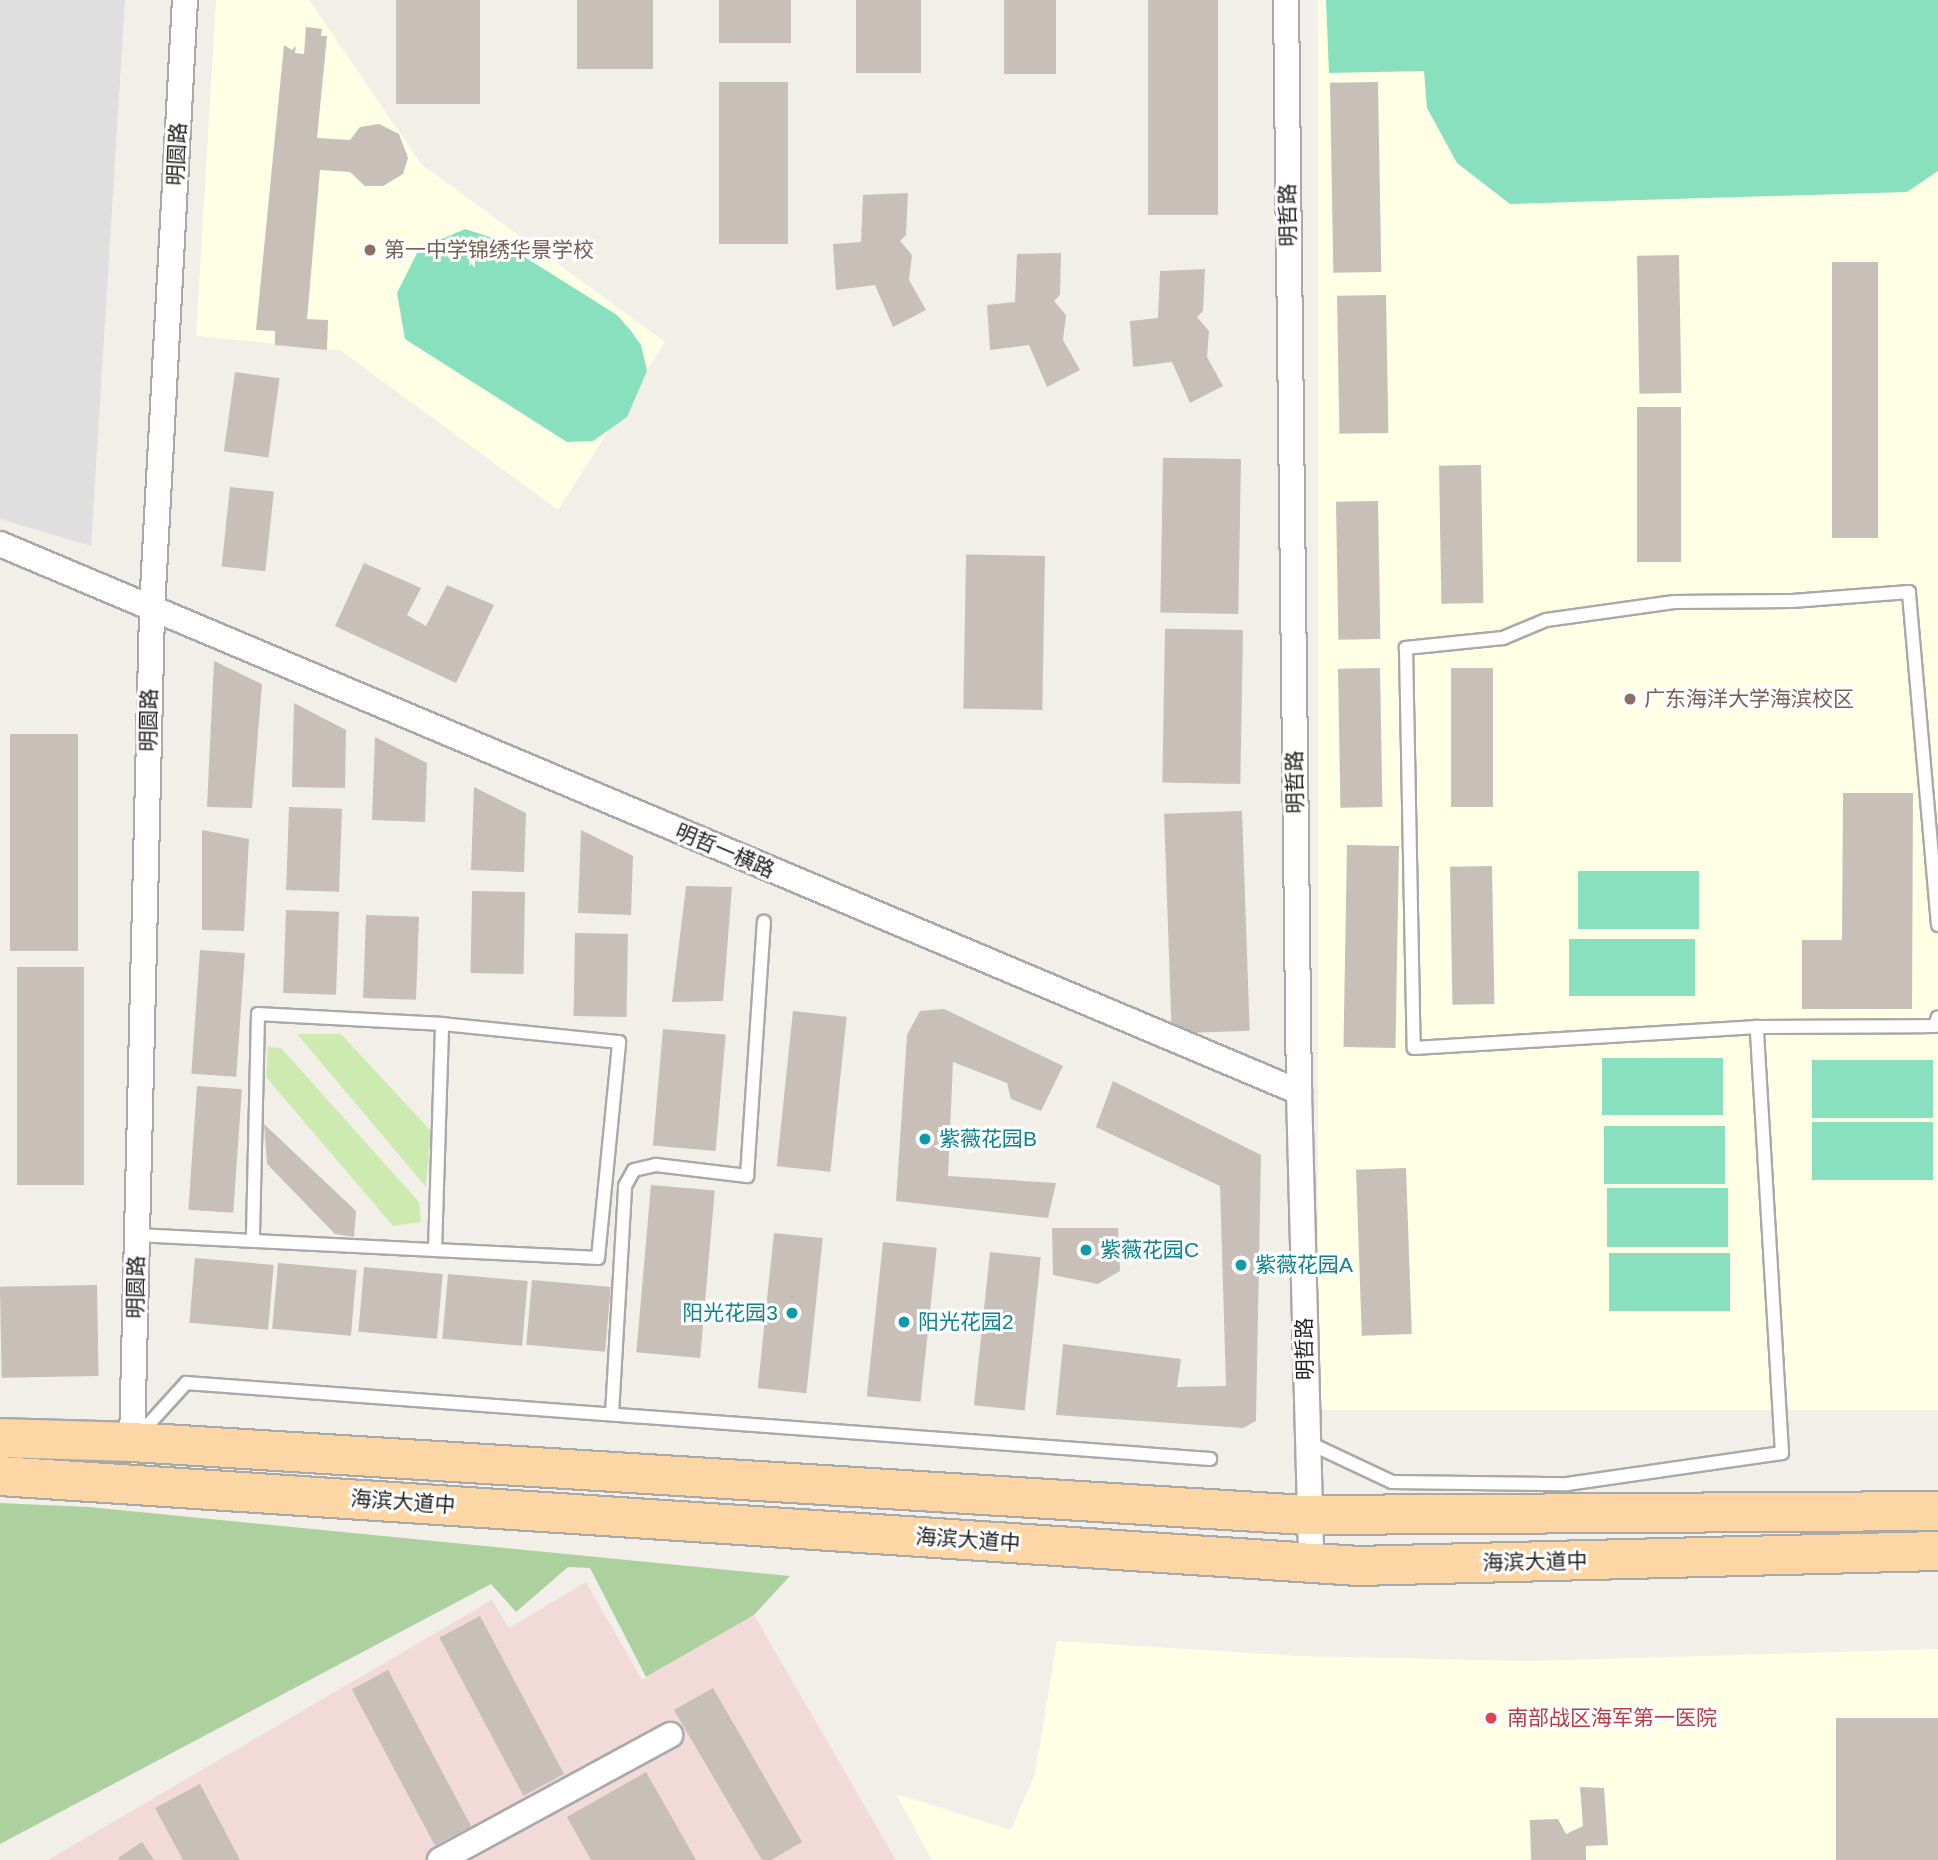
<!DOCTYPE html>
<meta charset="utf-8">
<style>
body{margin:0}
#map{position:relative;width:1938px;height:1860px;overflow:hidden;background:#f2efe9;font-family:Helvetica,"Noto Sans SC",sans-serif}
div>[style]{position:absolute}
.residential>*{inset:0;background:#e0dfdf}
.commercial>*{inset:0;background:#f2dad9}
.education>*{inset:0;background:#ffffe5;transform-origin:0 0}
.grass>*{inset:0;background:#cdebb0}
.forest>*{inset:0;background:#add19e}
.pitch>*{inset:0;background:#88e0be;transform-origin:0 0}
.building>*{inset:0;background:#c7bfb8;transform-origin:0 0}
.roads{filter:drop-shadow(2px 0 #a9a9a9) drop-shadow(-2px 0 #a9a9a9) drop-shadow(0 2px #a9a9a9) drop-shadow(0 -2px #a9a9a9)}
.service>*{height:12px;margin:-6px;padding:0 6px;transform-origin:6px;border-radius:6px;background:#fff}
.minor>*{height:24px;margin:-12px;padding:0 12px;transform-origin:12px;border-radius:12px;background:#fff}
.primary>*{height:38px;margin:-19px;padding:0 19px;transform-origin:19px;border-radius:19px;background:#fcd6a4}
.dots>*{width:19px;height:19px;translate:-50% -50%;box-sizing:border-box;border:4px solid #fff;border-radius:50%}
span{translate:-50% -50%;white-space:nowrap;text-align:center;line-height:1.15;-webkit-text-stroke:6px #fff;paint-order:stroke}
.street-label{font-size:21px;color:#222}
.education-label{font-size:21px;color:#785e54}
.left{translate:0 -50%;text-align:left}
.culture-label{font-size:21px;color:#0d838f}
.right{translate:-100% -50%;text-align:right}
.health-label{font-size:21px;color:#be3a42}
</style>
<div id="map">
<div class="residential">
<div style="clip-path:polygon(0 0,125px 0,91px 546px,0 519px)"></div>
</div>
<div class="commercial">
<div style="clip-path:polygon(586px 1582px,642px 1680px,754px 1615px,896px 1860px,48px 1860px,492px 1600px,509px 1628px)"></div>
</div>
<div class="education">
<div style="clip-path:polygon(216px 0,309px 0,421px 164px,665px 342px,558px 510px,340px 350px,196px 336px)"></div>
<div style="left:1318px;top:0;width:620px;height:1410px"></div>
<div style="clip-path:polygon(1057px 1641px,1300px 1656px,1530px 1661px,1938px 1649px,1938px 1860px,932px 1860px,896px 1794px,1011px 1830px,1035px 1774px)"></div>
</div>
<div class="grass">
<div style="clip-path:polygon(297px 1034px,341px 1034px,431px 1131px,426px 1187px)"></div>
<div style="clip-path:polygon(268px 1047px,281px 1048px,419px 1202px,421px 1222px,393px 1226px,266px 1077px)"></div>
</div>
<div class="forest">
<div style="clip-path:polygon(0 1503px,89px 1507px,790px 1576px,754px 1615px,646px 1677px,590px 1568px,568px 1567px,516px 1612px,491px 1584px,0 1844px)"></div>
</div>
<div class="pitch">
<div style="clip-path:polygon(1326px 0,1938px 0,1938px 171px,1907px 192px,1510px 204px,1457px 163px,1427px 108px,1424px 71px,1329px 73px)"></div>
<div style="clip-path:polygon(465px 229px,496px 239px,617px 315px,631px 331px,641px 345px,647px 371px,627px 417px,593px 441px,567px 442px,405px 339px,397px 293px,419px 249px)"></div>
<div style="left:1699px;top:871px;width:58px;height:121px;rotate:90deg"></div>
<div style="left:1695px;top:939px;width:57px;height:126px;rotate:90deg"></div>
<div style="left:1723px;top:1058px;width:57px;height:121px;rotate:90deg"></div>
<div style="left:1933px;top:1060px;width:58px;height:121px;rotate:90deg"></div>
<div style="left:1933px;top:1122px;width:58px;height:121px;rotate:90deg"></div>
<div style="left:1725px;top:1126px;width:58px;height:121px;rotate:90deg"></div>
<div style="left:1728px;top:1188px;width:59px;height:121px;rotate:90deg"></div>
<div style="left:1730px;top:1253px;width:58px;height:121px;rotate:90deg"></div>
</div>
<div class="building">
<div style="left:396px;top:0;width:84px;height:104px"></div>
<div style="left:577px;top:0;width:76px;height:69px"></div>
<div style="left:719px;top:0;width:72px;height:43px"></div>
<div style="left:856px;top:0;width:65px;height:73px"></div>
<div style="left:1004px;top:0;width:52px;height:74px"></div>
<div style="left:1148px;top:0;width:70px;height:215px"></div>
<div style="clip-path:polygon(306px 27px,322px 29px,321px 36px,327px 36px,317px 138px,350px 140px,360px 127px,379px 124px,399px 134px,408px 158px,403px 174px,383px 186px,365px 186px,350px 172px,320px 170px,307px 319px,328px 320px,327px 350px,275px 345px,275px 331px,256px 330px,284px 45px,292px 50px,296px 46px,295px 53px,304px 54px)"></div>
<div style="left:719px;top:82px;width:69px;height:162px"></div>
<div style="left:1378px;top:82px;width:190px;height:48px;rotate:89deg"></div>
<div style="clip-path:polygon(908px 193px,906px 235px,900px 241px,912px 255px,909px 280px,926px 310px,893px 327px,875px 285px,836px 290px,833px 244px,861px 242px,863px 195px)"></div>
<div style="clip-path:polygon(1061px 253px,1060px 295px,1054px 301px,1066px 315px,1063px 340px,1080px 370px,1047px 387px,1029px 345px,990px 350px,987px 305px,1015px 302px,1017px 254px)"></div>
<div style="left:1679px;top:255px;width:138px;height:42px;rotate:89deg"></div>
<div style="left:1832px;top:262px;width:46px;height:276px"></div>
<div style="clip-path:polygon(1205px 269px,1203px 311px,1197px 317px,1209px 331px,1207px 357px,1223px 386px,1190px 403px,1172px 362px,1133px 367px,1130px 321px,1158px 318px,1160px 271px)"></div>
<div style="left:1386px;top:295px;width:138px;height:49px;rotate:89deg"></div>
<div style="left:235px;top:372px;width:45px;height:80px;rotate:8deg"></div>
<div style="left:1637px;top:407px;width:44px;height:155px"></div>
<div style="left:1241px;top:459px;width:155px;height:78px;rotate:91deg"></div>
<div style="left:1481px;top:465px;width:138px;height:42px;rotate:89deg"></div>
<div style="left:230px;top:487px;width:44px;height:80px;rotate:6deg"></div>
<div style="left:1378px;top:501px;width:138px;height:42px;rotate:89deg"></div>
<div style="left:1045px;top:556px;width:154px;height:79px;rotate:91deg"></div>
<div style="clip-path:polygon(364px 563px,421px 588px,407px 615px,426px 626px,447px 585px,494px 605px,456px 683px,335px 626px)"></div>
<div style="left:1243px;top:630px;width:154px;height:78px;rotate:91deg"></div>
<div style="clip-path:polygon(214px 661px,262px 684px,252px 808px,207px 807px)"></div>
<div style="left:1380px;top:668px;width:139px;height:42px;rotate:89deg"></div>
<div style="left:1451px;top:668px;width:42px;height:139px"></div>
<div style="clip-path:polygon(294px 703px,346px 730px,345px 788px,292px 787px)"></div>
<div style="left:10px;top:734px;width:68px;height:217px"></div>
<div style="clip-path:polygon(375px 737px,427px 763px,425px 822px,372px 820px)"></div>
<div style="clip-path:polygon(474px 787px,526px 813px,524px 872px,471px 870px)"></div>
<div style="clip-path:polygon(1843px 793px,1913px 793px,1912px 1009px,1802px 1009px,1802px 940px,1842px 940px)"></div>
<div style="left:289px;top:807px;width:53px;height:83px;rotate:2deg"></div>
<div style="left:1242px;top:811px;width:220px;height:78px;rotate:88deg"></div>
<div style="clip-path:polygon(202px 830px,249px 839px,244px 931px,202px 930px)"></div>
<div style="clip-path:polygon(581px 830px,633px 856px,631px 915px,578px 913px)"></div>
<div style="left:1347px;top:845px;width:52px;height:202px;rotate:1deg"></div>
<div style="left:1492px;top:866px;width:138px;height:42px;rotate:89deg"></div>
<div style="clip-path:polygon(686px 886px,732px 887px,723px 1001px,672px 1002px)"></div>
<div style="left:472px;top:891px;width:53px;height:82px;rotate:1deg"></div>
<div style="left:286px;top:910px;width:53px;height:83px;rotate:2deg"></div>
<div style="left:366px;top:915px;width:53px;height:83px;rotate:2deg"></div>
<div style="left:575px;top:933px;width:53px;height:83px;rotate:1deg"></div>
<div style="left:200px;top:950px;width:45px;height:124px;rotate:4deg"></div>
<div style="left:17px;top:967px;width:67px;height:218px"></div>
<div style="clip-path:polygon(944px 1009px,1063px 1066px,1041px 1111px,1011px 1099px,1007px 1083px,953px 1062px,948px 1176px,1056px 1183px,1048px 1218px,896px 1201px,907px 1035px,920px 1011px)"></div>
<div style="left:793px;top:1011px;width:54px;height:156px;rotate:6deg"></div>
<div style="left:663px;top:1029px;width:63px;height:117px;rotate:5deg"></div>
<div style="clip-path:polygon(1113px 1081px,1261px 1155px,1256px 1421px,1243px 1428px,1056px 1415px,1063px 1344px,1181px 1359px,1177px 1387px,1226px 1386px,1220px 1186px,1096px 1127px)"></div>
<div style="left:197px;top:1086px;width:45px;height:124px;rotate:4deg"></div>
<div style="clip-path:polygon(264px 1124px,356px 1211px,354px 1237px,335px 1234px,267px 1164px)"></div>
<div style="left:1406px;top:1168px;width:166px;height:50px;rotate:88deg"></div>
<div style="left:651px;top:1185px;width:64px;height:168px;rotate:5deg"></div>
<div style="clip-path:polygon(1052px 1228px,1118px 1228px,1120px 1271px,1098px 1284px,1053px 1275px)"></div>
<div style="left:774px;top:1233px;width:49px;height:156px;rotate:6deg"></div>
<div style="left:883px;top:1242px;width:54px;height:155px;rotate:6deg"></div>
<div style="left:990px;top:1252px;width:51px;height:154px;rotate:6deg"></div>
<div style="left:195px;top:1258px;width:79px;height:65px;rotate:5deg"></div>
<div style="left:278px;top:1263px;width:79px;height:66px;rotate:5deg"></div>
<div style="left:364px;top:1267px;width:79px;height:65px;rotate:5deg"></div>
<div style="left:448px;top:1274px;width:80px;height:65px;rotate:5deg"></div>
<div style="left:532px;top:1280px;width:79px;height:65px;rotate:5deg"></div>
<div style="left:97px;top:1285px;width:91px;height:97px;rotate:89deg"></div>
<div style="left:480px;top:1616px;width:179px;height:46px;rotate:62deg"></div>
<div style="left:388px;top:1670px;width:177px;height:41px;rotate:62deg"></div>
<div style="clip-path:polygon(713px 1688px,802px 1842px,771px 1860px,762px 1860px,674px 1710px)"></div>
<div style="left:1938px;top:1718px;width:142px;height:102px;rotate:90deg"></div>
<div style="clip-path:polygon(646px 1772px,696px 1860px,591px 1860px,567px 1817px)"></div>
<div style="clip-path:polygon(200px 1784px,240px 1860px,183px 1860px,155px 1808px)"></div>
<div style="clip-path:polygon(1580px 1787px,1604px 1788px,1608px 1845px,1586px 1846px,1586px 1860px,1531px 1860px,1530px 1820px,1558px 1819px,1566px 1834px,1583px 1826px)"></div>
<div style="clip-path:polygon(142px 1842px,154px 1860px,120px 1860px,118px 1858px)"></div>
</div>
<div class="roads">
<div class="service">
<div style="left:1938px;top:925px;width:334px;rotate:-95deg"></div>
<div style="left:1909px;top:592px;width:117px;rotate:175.6deg"></div>
<div style="left:1792px;top:601px;width:118px;rotate:179.5deg"></div>
<div style="left:1674px;top:602px;width:129px;rotate:172deg"></div>
<div style="left:1546px;top:620px;width:47px;rotate:157.3deg"></div>
<div style="left:1503px;top:638px;width:98px;rotate:174.1deg"></div>
<div style="left:1406px;top:648px;width:400px;rotate:88.9deg"></div>
<div style="left:1414px;top:1048px;width:344px;rotate:-3.5deg"></div>
<div style="left:1757px;top:1027px;width:178px;rotate:-0.3deg"></div>
<div style="left:1935px;top:1026px;width:9px;rotate:-72deg"></div>
<div style="left:137px;top:1235px;width:298px;rotate:2.9deg"></div>
<div style="left:435px;top:1250px;width:226px;rotate:-88.2deg"></div>
<div style="left:442px;top:1024px;width:184px;rotate:-176.9deg"></div>
<div style="left:258px;top:1014px;width:227px;rotate:91.3deg"></div>
<div style="left:435px;top:1250px;width:163px;rotate:2.8deg"></div>
<div style="left:598px;top:1258px;width:217px;rotate:-84.4deg"></div>
<div style="left:619px;top:1042px;width:178px;rotate:-174.2deg"></div>
<div style="left:612px;top:1414px;width:228px;rotate:-86.7deg"></div>
<div style="left:625px;top:1186px;width:18px;rotate:-61deg"></div>
<div style="left:634px;top:1170px;width:23px;rotate:-13deg"></div>
<div style="left:656px;top:1165px;width:92px;rotate:6.9deg"></div>
<div style="left:747px;top:1176px;width:255px;rotate:-86.2deg"></div>
<div style="left:138px;top:1436px;width:72px;rotate:-47.8deg"></div>
<div style="left:186px;top:1383px;width:1027px;rotate:4.24deg"></div>
<div style="left:1307px;top:1442px;width:94px;rotate:25.2deg"></div>
<div style="left:1392px;top:1482px;width:175px;rotate:0.7deg"></div>
<div style="left:1567px;top:1484px;width:217px;rotate:-8.2deg"></div>
<div style="left:1782px;top:1453px;width:427px;rotate:-93.4deg"></div>
</div>
<div class="minor">
<div style="left:1286px;top:0;width:1092px;rotate:89.32deg"></div>
<div style="left:1299px;top:1092px;width:471px;rotate:88.5deg"></div>
<div style="left:0;top:544px;width:1410px;rotate:22.87deg"></div>
<div style="left:132px;top:1442px;width:833px;rotate:-88.62deg"></div>
<div style="left:152px;top:609px;width:610px;rotate:-86.9deg"></div>
<div style="left:440px;top:1860px;width:262px;rotate:-28.5deg"></div>
</div>
<div class="primary">
<div style="left:0;top:1438px;width:132px;rotate:1.7deg"></div>
<div style="left:132px;top:1442px;width:1177px;rotate:3.56deg"></div>
<div style="left:1307px;top:1515px;width:631px;rotate:-0.36deg"></div>
<div style="left:0;top:1476px;width:1360px;rotate:3.79deg"></div>
<div style="left:1357px;top:1566px;width:581px;rotate:-1.48deg"></div>
</div>
</div>
<div class="dots">
<div style="left:370px;top:250px;background:#8d6e63"></div>
<div style="left:1630px;top:699px;background:#8d6e63"></div>
<div style="left:925px;top:1139px;background:#0f9aa8"></div>
<div style="left:1086px;top:1250px;background:#0f9aa8"></div>
<div style="left:1241px;top:1265px;background:#0f9aa8"></div>
<div style="left:792px;top:1313px;background:#0f9aa8"></div>
<div style="left:904px;top:1322px;background:#0f9aa8"></div>
<div style="left:1491px;top:1718px;background:#e0444e"></div>
</div>
<div class="street-label">
<span style="left:177px;top:154px;rotate:-87deg">明圆路</span>
<span style="left:1288px;top:215px;rotate:-91deg">明哲路</span>
<span style="left:149px;top:720px;rotate:-89deg">明圆路</span>
<span style="left:1295px;top:782px;rotate:-91deg">明哲路</span>
<span style="left:725px;top:851px;rotate:23deg">明哲一横路</span>
<span style="left:136px;top:1287px;rotate:-89deg">明圆路</span>
<span style="left:1305px;top:1349px;rotate:-91deg">明哲路</span>
<span style="left:403px;top:1502px;rotate:4deg">海滨大道中</span>
<span style="left:968px;top:1540px;rotate:4deg">海滨大道中</span>
<span style="left:1535px;top:1562px;rotate:-1deg">海滨大道中</span>
</div>
<div class="education-label">
<span class="left" style="left:384px;top:250px">第一中学锦绣华景学校</span>
<span class="left" style="left:1644px;top:699px">广东海洋大学海滨校区</span>
</div>
<div class="culture-label">
<span class="left" style="left:939px;top:1139px">紫薇花园B</span>
<span class="left" style="left:1100px;top:1250px">紫薇花园C</span>
<span class="left" style="left:1255px;top:1265px">紫薇花园A</span>
<span class="right" style="left:778px;top:1313px">阳光花园3</span>
<span class="left" style="left:918px;top:1322px">阳光花园2</span>
</div>
<div class="health-label">
<span class="left" style="left:1507px;top:1718px">南部战区海军第一医院</span>
</div>
</div>
